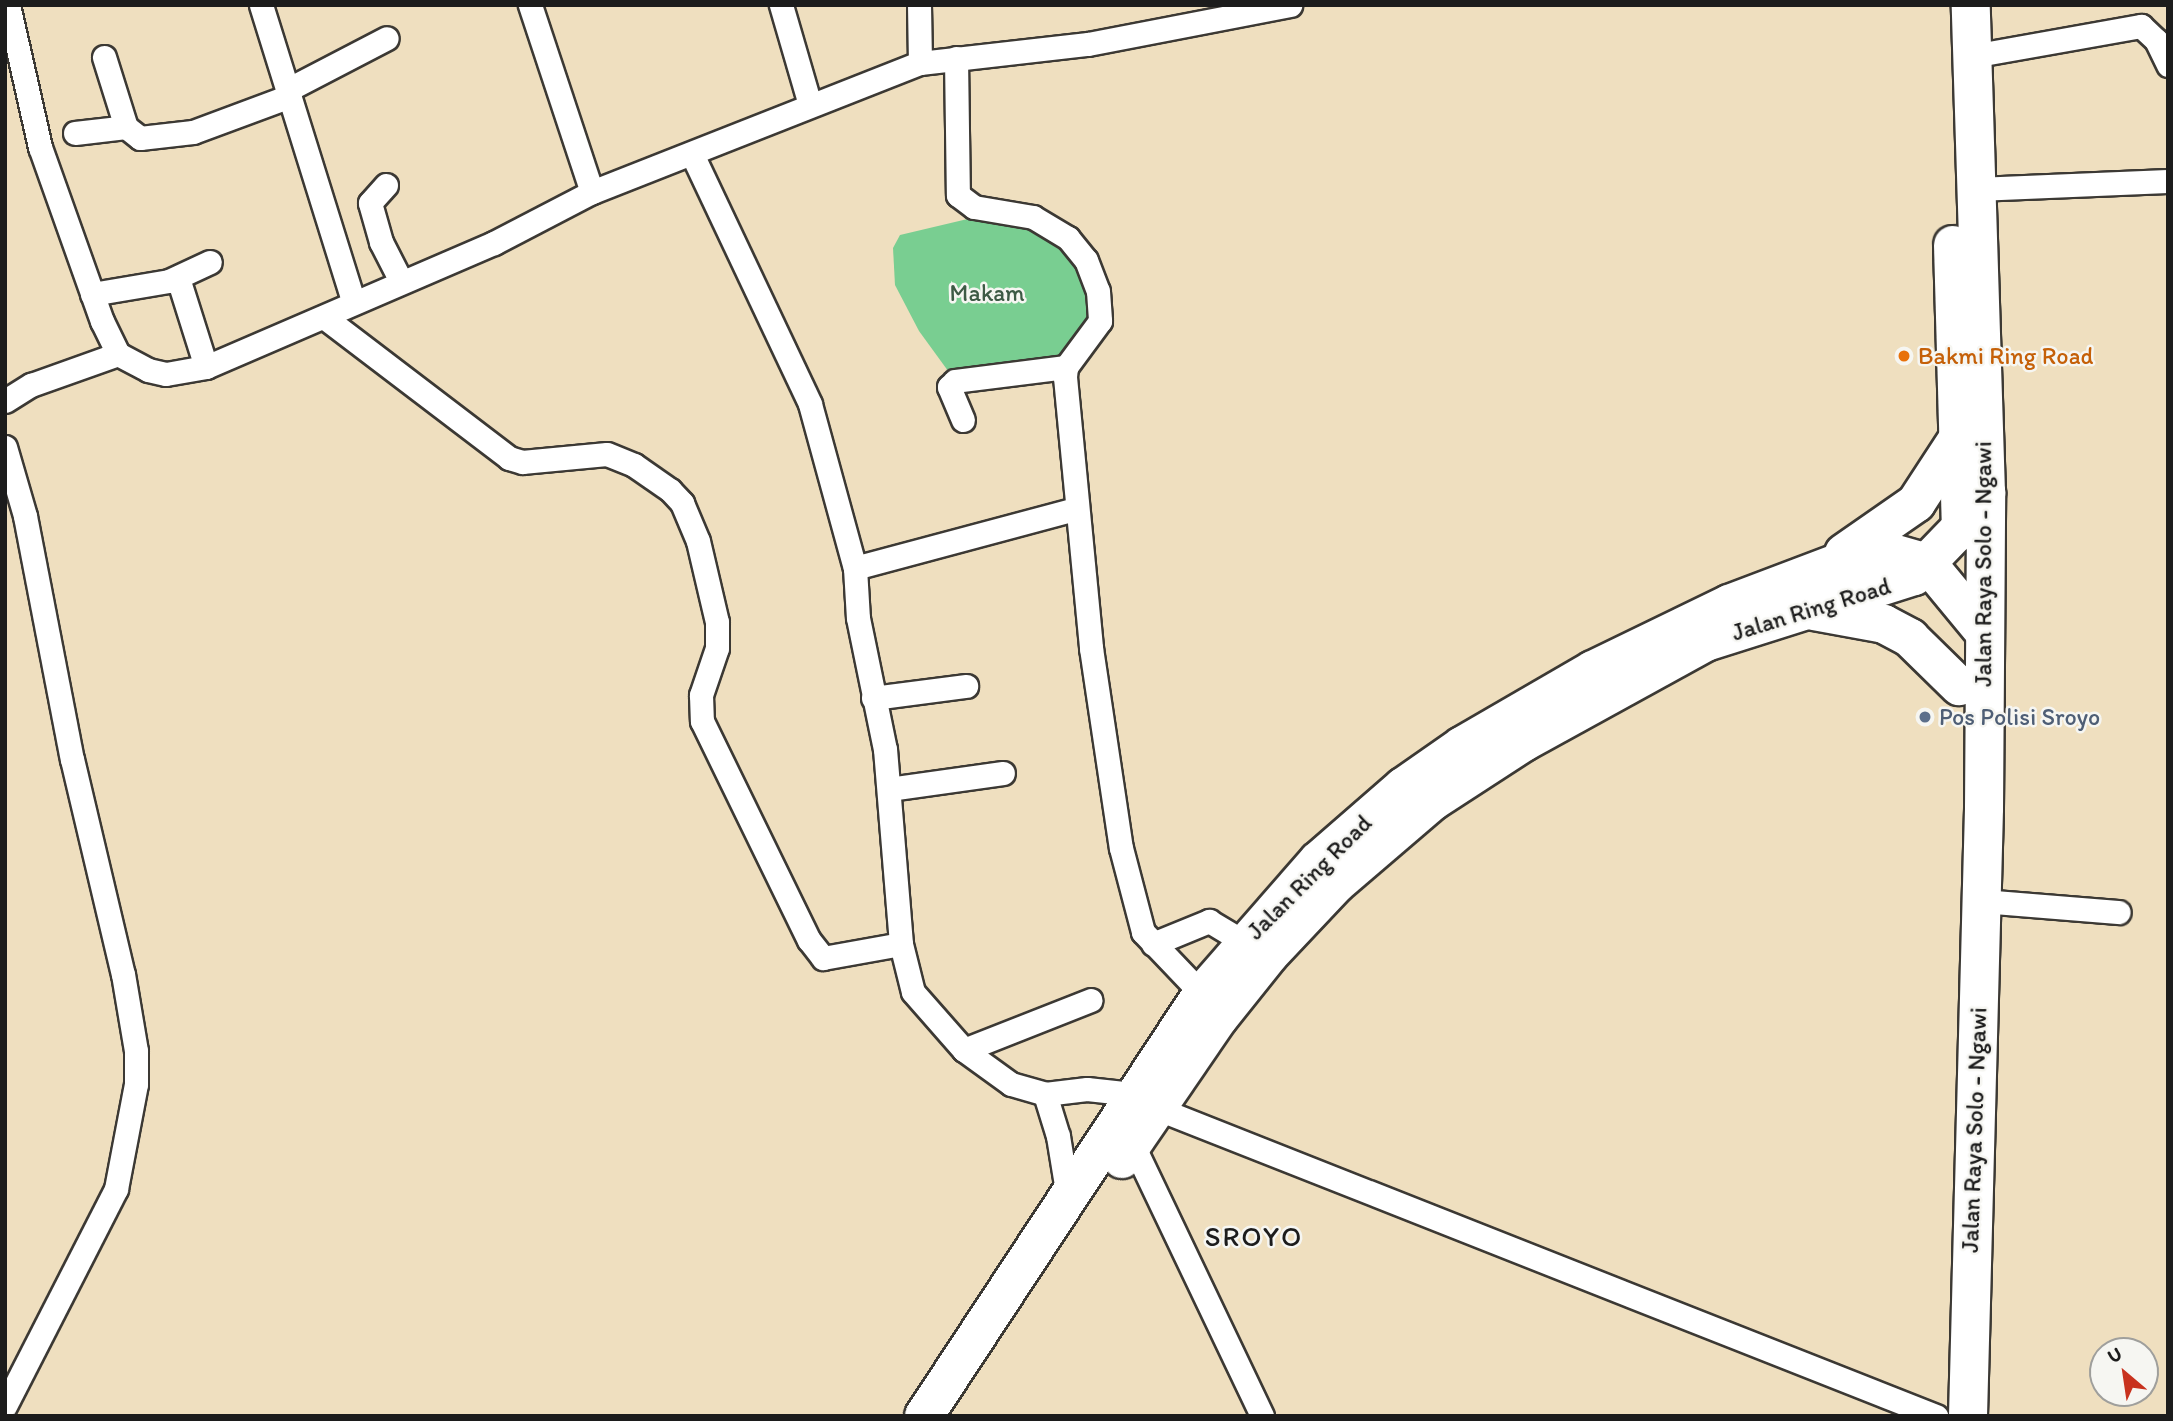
<!DOCTYPE html>
<style>
body{margin:0}
#map{position:relative;width:2173px;height:1421px;overflow:hidden;background:#efdfbf;font-family:Itim,sans-serif}
div>[style]{position:absolute}
.green>*{inset:0;background:#79ce91}
.roads{filter:drop-shadow(2px 0 #3c3934) drop-shadow(-2px 0 #3c3934) drop-shadow(0 2px #3c3934) drop-shadow(0 -2px #3c3934)}
.street>*{height:23px;margin:-11.5px;padding:0 11.5px;transform-origin:11.5px;border-radius:11.5px;background:#fff}
.highway>*{height:38px;margin:-19px;padding:0 19px;transform-origin:19px;border-radius:19px;background:#fff}
.dots>*{width:19px;height:19px;translate:-50% -50%;box-sizing:border-box;border:4px solid #f6f6f2;border-radius:50%}
span{translate:-50% -50%;white-space:nowrap;text-align:center;line-height:1.15;-webkit-text-stroke:5px #f6f6f2;paint-order:stroke}
.park-label{font-size:24px;color:#3d5a45}
.food-label{font-size:24px;color:#c56008}
.left{translate:0 -50%;text-align:left}
.street-label{font-size:24px;color:#1c1c1c}
.service-label{font-size:24px;color:#4e5e75}
.quarter-label{font-size:28px;color:#1c1c1c;letter-spacing:2px}
.frame{position:absolute;inset:0;border:7px solid #1c1c1c;pointer-events:none}
.north{position:absolute;left:2089px;top:1337px;width:70px;height:70px;box-sizing:border-box;background:#f6f6f2;border:2px solid #9f9f9c;border-radius:50%;rotate:331deg;font-size:19px;font-weight:700;line-height:28px;text-align:center;color:#1c1c1c}
.north::after{content:'';display:block;margin:auto;width:24px;height:32px;background:#c8321e;clip-path:polygon(50% 0,100% 100%,50% 72%,0 100%)}
</style>
<div id="map">
<div class="green">
<div style="clip-path:polygon(976px 217px,1029px 228px,1070px 252px,1083px 270px,1095px 312px,1063px 360px,951px 375px,919px 331px,895px 285px,893px 248px,900px 235px)"></div>
</div>
<div class="roads">
<div class="street">
<div style="left:8px;top:5px;width:146px;rotate:77.3deg"></div>
<div style="left:40px;top:147px;width:185px;rotate:70.4deg"></div>
<div style="left:102px;top:321px;width:37px;rotate:64deg"></div>
<div style="left:118px;top:354px;width:34px;rotate:28deg"></div>
<div style="left:148px;top:370px;width:18px;rotate:13deg"></div>
<div style="left:166px;top:374px;width:41px;rotate:-9.9deg"></div>
<div style="left:206px;top:367px;width:314px;rotate:-23.3deg"></div>
<div style="left:494px;top:243px;width:110px;rotate:-27.5deg"></div>
<div style="left:592px;top:192px;width:352px;rotate:-21.5deg"></div>
<div style="left:920px;top:63px;width:169px;rotate:-6.5deg"></div>
<div style="left:1088px;top:44px;width:206px;rotate:-10.9deg"></div>
<div style="left:261px;top:5px;width:309px;rotate:72.7deg"></div>
<div style="left:530px;top:5px;width:197px;rotate:71.7deg"></div>
<div style="left:781px;top:5px;width:104px;rotate:73.8deg"></div>
<div style="left:919px;top:5px;width:58px;rotate:89deg"></div>
<div style="left:1972px;top:56px;width:172px;rotate:-10.1deg"></div>
<div style="left:2141px;top:26px;width:21px;rotate:43deg"></div>
<div style="left:2156px;top:40px;width:28px;rotate:64deg"></div>
<div style="left:104px;top:57px;width:73px;rotate:72.6deg"></div>
<div style="left:126px;top:127px;width:18px;rotate:38deg"></div>
<div style="left:140px;top:138px;width:53px;rotate:-6.5deg"></div>
<div style="left:193px;top:132px;width:103px;rotate:-20.4deg"></div>
<div style="left:956px;top:58px;width:137px;rotate:89.2deg"></div>
<div style="left:958px;top:195px;width:20px;rotate:37deg"></div>
<div style="left:974px;top:207px;width:60px;rotate:9.6deg"></div>
<div style="left:1033px;top:217px;width:41px;rotate:31deg"></div>
<div style="left:1068px;top:238px;width:28px;rotate:51deg"></div>
<div style="left:1086px;top:260px;width:33px;rotate:69deg"></div>
<div style="left:1098px;top:291px;width:30px;rotate:86deg"></div>
<div style="left:1100px;top:321px;width:57px;rotate:126.5deg"></div>
<div style="left:1066px;top:367px;width:10px;rotate:96deg"></div>
<div style="left:1065px;top:377px;width:272px;rotate:84.5deg"></div>
<div style="left:1091px;top:648px;width:202px;rotate:81.5deg"></div>
<div style="left:1121px;top:848px;width:87px;rotate:75.3deg"></div>
<div style="left:1143px;top:932px;width:86px;rotate:46.4deg"></div>
<div style="left:289px;top:89px;width:110px;rotate:-27.5deg"></div>
<div style="left:75px;top:133px;width:51px;rotate:-6.7deg"></div>
<div style="left:692px;top:154px;width:276px;rotate:64.7deg"></div>
<div style="left:810px;top:404px;width:170px;rotate:74.7deg"></div>
<div style="left:855px;top:568px;width:50px;rotate:86.6deg"></div>
<div style="left:858px;top:618px;width:134px;rotate:78.4deg"></div>
<div style="left:885px;top:749px;width:196px;rotate:85.3deg"></div>
<div style="left:901px;top:944px;width:49px;rotate:76deg"></div>
<div style="left:913px;top:992px;width:77px;rotate:48.7deg"></div>
<div style="left:964px;top:1050px;width:58px;rotate:35.9deg"></div>
<div style="left:1011px;top:1084px;width:35px;rotate:16deg"></div>
<div style="left:1045px;top:1094px;width:42px;rotate:-6.8deg"></div>
<div style="left:1087px;top:1089px;width:46px;rotate:6.2deg"></div>
<div style="left:386px;top:185px;width:24px;rotate:132deg"></div>
<div style="left:370px;top:203px;width:41px;rotate:74.2deg"></div>
<div style="left:381px;top:242px;width:44px;rotate:62.9deg"></div>
<div style="left:1976px;top:189px;width:192px;rotate:-2.4deg"></div>
<div style="left:178px;top:278px;width:93px;rotate:72.5deg"></div>
<div style="left:92px;top:294px;width:78px;rotate:-9.6deg"></div>
<div style="left:169px;top:281px;width:45px;rotate:-24.9deg"></div>
<div style="left:324px;top:317px;width:233px;rotate:37.3deg"></div>
<div style="left:509px;top:458px;width:14px;rotate:17deg"></div>
<div style="left:522px;top:462px;width:85px;rotate:-5.4deg"></div>
<div style="left:607px;top:454px;width:29px;rotate:22deg"></div>
<div style="left:634px;top:465px;width:44px;rotate:34.8deg"></div>
<div style="left:670px;top:490px;width:18px;rotate:47deg"></div>
<div style="left:682px;top:503px;width:41px;rotate:67.2deg"></div>
<div style="left:698px;top:541px;width:83px;rotate:76.8deg"></div>
<div style="left:717px;top:622px;width:26px;rotate:90deg"></div>
<div style="left:717px;top:648px;width:50px;rotate:108.8deg"></div>
<div style="left:701px;top:695px;width:26px;rotate:88deg"></div>
<div style="left:702px;top:721px;width:244px;rotate:64deg"></div>
<div style="left:809px;top:940px;width:23px;rotate:52deg"></div>
<div style="left:823px;top:958px;width:79px;rotate:-10.2deg"></div>
<div style="left:5px;top:401px;width:31px;rotate:-32deg"></div>
<div style="left:31px;top:385px;width:92px;rotate:-19.6deg"></div>
<div style="left:963px;top:420px;width:36px;rotate:-113deg"></div>
<div style="left:949px;top:387px;width:8px;rotate:-45deg"></div>
<div style="left:955px;top:381px;width:112px;rotate:-7.2deg"></div>
<div style="left:5px;top:447px;width:72px;rotate:73.8deg"></div>
<div style="left:25px;top:516px;width:248px;rotate:79.1deg"></div>
<div style="left:72px;top:759px;width:221px;rotate:76.7deg"></div>
<div style="left:123px;top:974px;width:78px;rotate:80.4deg"></div>
<div style="left:136px;top:1051px;width:33px;rotate:90deg"></div>
<div style="left:136px;top:1084px;width:107px;rotate:100.8deg"></div>
<div style="left:116px;top:1189px;width:244px;rotate:117.1deg"></div>
<div style="left:855px;top:568px;width:228px;rotate:-15deg"></div>
<div style="left:873px;top:698px;width:94px;rotate:-7.4deg"></div>
<div style="left:889px;top:789px;width:115px;rotate:-8deg"></div>
<div style="left:1981px;top:901px;width:138px;rotate:4.6deg"></div>
<div style="left:1153px;top:944px;width:61px;rotate:-22.3deg"></div>
<div style="left:1209px;top:921px;width:41px;rotate:31deg"></div>
<div style="left:964px;top:1050px;width:136px;rotate:-21.5deg"></div>
<div style="left:1045px;top:1094px;width:44px;rotate:72.8deg"></div>
<div style="left:1058px;top:1136px;width:62px;rotate:80.7deg"></div>
<div style="left:1156px;top:1108px;width:839px;rotate:21.55deg"></div>
<div style="left:1132px;top:1143px;width:302px;rotate:64.5deg"></div>
</div>
<div class="highway">
<div style="left:1953px;top:245px;width:286px;rotate:88.4deg"></div>
<div style="left:1844px;top:553px;width:88px;rotate:-34.8deg"></div>
<div style="left:1916px;top:503px;width:75px;rotate:-56.9deg"></div>
<div style="left:1814px;top:611px;width:71px;rotate:10.5deg"></div>
<div style="left:1884px;top:624px;width:30px;rotate:28deg"></div>
<div style="left:1910px;top:638px;width:69px;rotate:44.4deg"></div>
<div style="left:1122px;top:1159px;width:170px;rotate:-55.6deg"></div>
<div style="left:1218px;top:1019px;width:82px;rotate:-51.4deg"></div>
<div style="left:1269px;top:955px;width:98px;rotate:-46.7deg"></div>
<div style="left:1336px;top:884px;width:128px;rotate:-40.6deg"></div>
<div style="left:1433px;top:801px;width:108px;rotate:-33deg"></div>
<div style="left:1524px;top:742px;width:208px;rotate:-28.8deg"></div>
<div style="left:1706px;top:642px;width:218px;rotate:-17.6deg"></div>
<div style="left:1914px;top:576px;width:85px;rotate:-46deg"></div>
<div style="left:1973px;top:515px;width:26px;rotate:-59deg"></div>
<div style="left:924px;top:1416px;width:505px;rotate:-56.62deg"></div>
<div style="left:1202px;top:994px;width:176px;rotate:-48.9deg"></div>
<div style="left:1318px;top:861px;width:113px;rotate:-41deg"></div>
<div style="left:1403px;top:787px;width:72px;rotate:-34.8deg"></div>
<div style="left:1462px;top:746px;width:151px;rotate:-30.1deg"></div>
<div style="left:1593px;top:670px;width:151px;rotate:-25.9deg"></div>
<div style="left:1729px;top:604px;width:127px;rotate:-20.7deg"></div>
<div style="left:1848px;top:559px;width:42px;rotate:-9.7deg"></div>
<div style="left:1889px;top:552px;width:40px;rotate:16deg"></div>
<div style="left:1927px;top:563px;width:91px;rotate:50.4deg"></div>
<div style="left:1968px;top:1416px;width:608px;rotate:-88.49deg"></div>
<div style="left:1984px;top:808px;width:315px;rotate:-89.6deg"></div>
<div style="left:1986px;top:493px;width:488px;rotate:-91.8deg"></div>
</div>
</div>
<div class="dots">
<div style="left:1904px;top:356px;background:#e8710a"></div>
<div style="left:1925px;top:717px;background:#5c6f8a"></div>
</div>
<div class="park-label">
<span style="left:987px;top:293px">Makam</span>
</div>
<div class="food-label">
<span class="left" style="left:1918px;top:356px">Bakmi Ring Road</span>
</div>
<div class="street-label">
<span style="left:1983px;top:564px;rotate:-90deg">Jalan Raya Solo - Ngawi</span>
<span style="left:1811px;top:609px;rotate:-17deg">Jalan Ring Road</span>
<span style="left:1309px;top:877px;rotate:-45deg">Jalan Ring Road</span>
<span style="left:1974px;top:1130px;rotate:-88deg">Jalan Raya Solo - Ngawi</span>
</div>
<div class="service-label">
<span class="left" style="left:1939px;top:717px">Pos Polisi Sroyo</span>
</div>
<div class="quarter-label">
<span style="left:1254px;top:1236px">SROYO</span>
</div>
<div class="frame"></div>
<div class="north">U</div>
</div>
